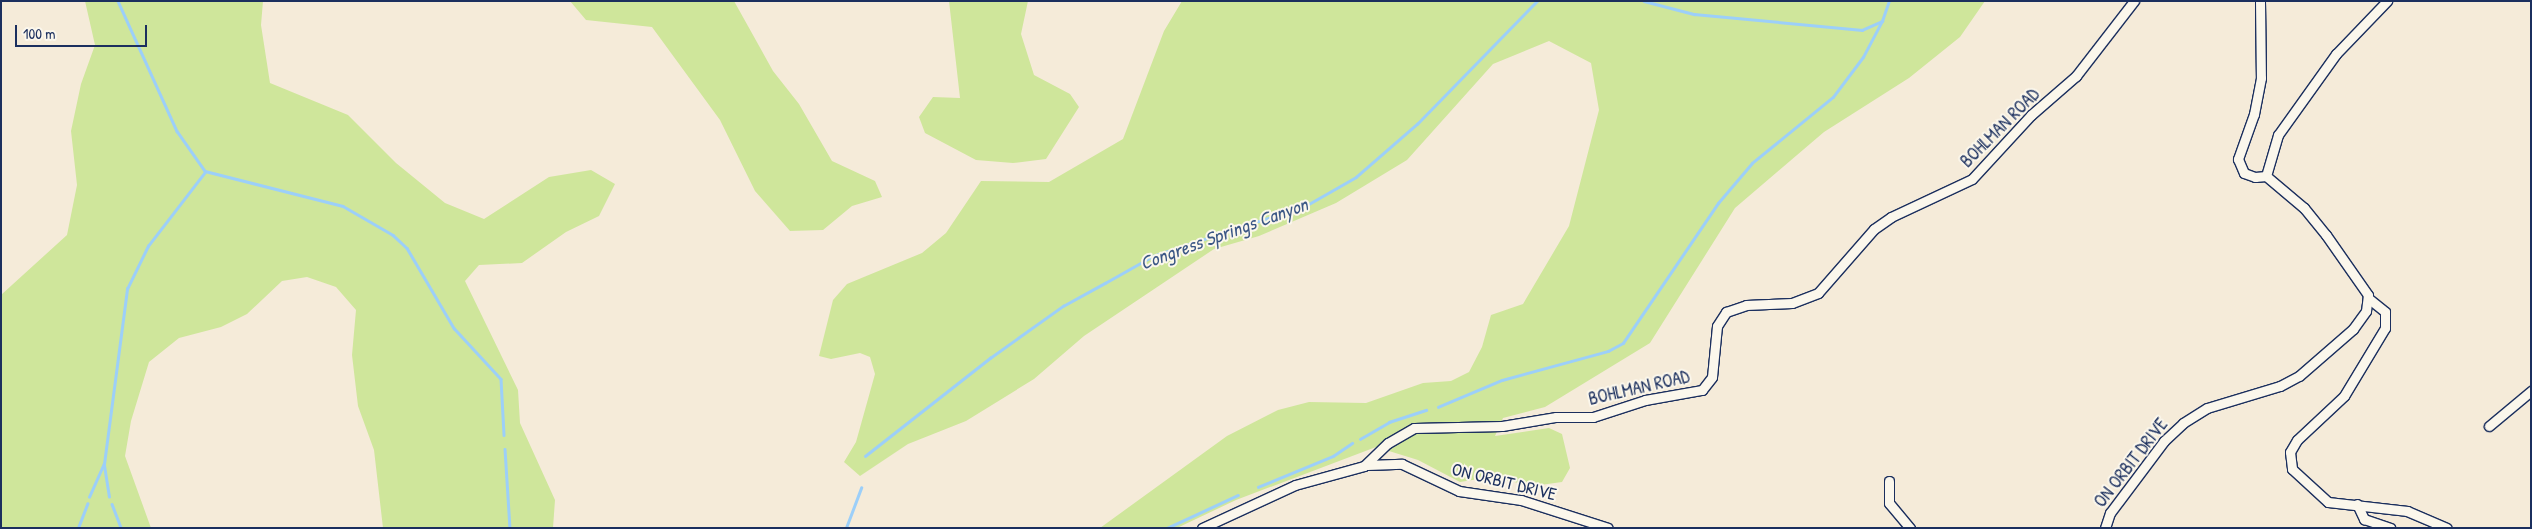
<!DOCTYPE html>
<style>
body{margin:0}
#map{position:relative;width:2532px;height:529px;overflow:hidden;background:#f5ebd9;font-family:"Patrick Hand",sans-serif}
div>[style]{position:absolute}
.green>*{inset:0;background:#cfe69b}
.stream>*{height:2.5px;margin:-1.25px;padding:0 1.25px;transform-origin:1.25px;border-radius:1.25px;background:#9ccff9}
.roads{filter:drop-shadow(1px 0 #1b2f5e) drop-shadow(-1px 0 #1b2f5e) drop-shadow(0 1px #1b2f5e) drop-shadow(0 -1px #1b2f5e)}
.minor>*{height:9px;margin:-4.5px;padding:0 4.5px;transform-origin:4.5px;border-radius:4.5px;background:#fbf7ec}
span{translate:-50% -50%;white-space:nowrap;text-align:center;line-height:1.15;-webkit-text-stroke:4px #fbf7ec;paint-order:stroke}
.street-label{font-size:18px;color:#1b2f5e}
.water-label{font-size:19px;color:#3b5785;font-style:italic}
.frame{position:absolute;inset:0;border:2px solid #1b2f5e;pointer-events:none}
.scale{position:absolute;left:15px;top:25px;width:132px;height:22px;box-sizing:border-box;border:2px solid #1b2f5e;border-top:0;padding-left:6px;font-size:15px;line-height:18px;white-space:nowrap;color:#1b2f5e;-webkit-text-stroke:4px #fbf7ec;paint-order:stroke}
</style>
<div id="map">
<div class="green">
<div style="clip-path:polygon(85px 1px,263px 1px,261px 25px,270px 83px,348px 115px,396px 163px,445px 203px,484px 219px,549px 177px,591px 170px,615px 184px,599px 216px,566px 232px,522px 263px,479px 265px,465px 281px,518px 390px,520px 423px,555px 500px,553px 528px,383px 528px,374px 450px,358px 406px,352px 355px,356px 310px,336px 287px,307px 277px,282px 281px,247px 314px,221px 327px,179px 338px,149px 362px,131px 421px,125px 456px,151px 528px,1px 528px,1px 295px,67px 235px,77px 185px,71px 131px,81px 84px,95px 45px)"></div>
<div style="clip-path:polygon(570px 1px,734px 1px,773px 71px,799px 104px,832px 161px,875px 181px,882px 197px,852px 206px,823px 230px,790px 231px,755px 191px,720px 120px,652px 27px,586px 20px)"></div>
<div style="clip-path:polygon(949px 1px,1028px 1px,1021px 34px,1034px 75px,1070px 94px,1079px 107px,1046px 159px,1013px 163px,976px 160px,925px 133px,919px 117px,933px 97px,960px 98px)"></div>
<div style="clip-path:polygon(1182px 1px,1985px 1px,1960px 37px,1909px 78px,1824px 132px,1735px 208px,1650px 343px,1545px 407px,1503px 418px,1495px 436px,1549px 428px,1562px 434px,1570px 468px,1562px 482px,1533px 486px,1491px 477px,1460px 482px,1418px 460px,1376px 447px,1236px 500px,1177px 528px,1100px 528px,1227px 436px,1278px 410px,1309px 402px,1366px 403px,1423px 383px,1451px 381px,1469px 372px,1482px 347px,1491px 315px,1523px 304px,1569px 226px,1599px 110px,1591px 63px,1549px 41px,1493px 64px,1407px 160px,1336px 203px,1259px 236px,1214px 249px,1084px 336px,1034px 379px,966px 421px,908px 444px,860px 476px,844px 462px,856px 442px,875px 374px,870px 357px,860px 353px,831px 359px,819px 356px,833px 300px,847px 284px,922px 253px,946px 233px,981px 181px,1049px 182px,1123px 139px,1164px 31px)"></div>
</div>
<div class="stream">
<div style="left:118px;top:1px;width:143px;rotate:65.6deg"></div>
<div style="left:177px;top:131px;width:49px;rotate:55deg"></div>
<div style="left:205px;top:171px;width:142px;rotate:14.2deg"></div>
<div style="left:343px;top:206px;width:58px;rotate:30.1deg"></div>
<div style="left:393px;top:235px;width:19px;rotate:43deg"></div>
<div style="left:407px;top:248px;width:93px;rotate:59.6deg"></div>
<div style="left:454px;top:328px;width:69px;rotate:47.3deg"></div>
<div style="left:501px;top:379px;width:56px;rotate:86.9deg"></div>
<div style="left:1644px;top:1px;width:52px;rotate:14.6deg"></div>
<div style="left:1694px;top:14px;width:169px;rotate:5.4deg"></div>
<div style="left:1862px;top:30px;width:22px;rotate:-24deg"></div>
<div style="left:1882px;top:21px;width:21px;rotate:-71deg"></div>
<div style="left:1438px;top:407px;width:69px;rotate:-22.9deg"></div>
<div style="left:1502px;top:380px;width:110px;rotate:-15.3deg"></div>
<div style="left:1608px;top:351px;width:17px;rotate:-28deg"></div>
<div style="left:1623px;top:343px;width:169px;rotate:-55.8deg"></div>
<div style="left:1718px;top:203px;width:52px;rotate:-49.6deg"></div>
<div style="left:1752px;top:163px;width:104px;rotate:-39.2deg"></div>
<div style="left:1833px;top:97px;width:50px;rotate:-53.1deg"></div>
<div style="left:1863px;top:57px;width:41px;rotate:-62.2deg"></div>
<div style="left:1360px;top:439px;width:34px;rotate:-30deg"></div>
<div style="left:1389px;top:422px;width:39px;rotate:-18deg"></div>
<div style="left:505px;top:449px;width:79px;rotate:86.4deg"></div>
<div style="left:865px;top:456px;width:159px;rotate:-38.1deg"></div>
<div style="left:990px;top:358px;width:90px;rotate:-35.5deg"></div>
<div style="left:1063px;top:306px;width:48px;rotate:-28.7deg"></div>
<div style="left:1105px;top:283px;width:55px;rotate:-29.4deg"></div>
<div style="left:1153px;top:256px;width:162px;rotate:-18.3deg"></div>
<div style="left:1307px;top:205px;width:56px;rotate:-29.7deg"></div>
<div style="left:1356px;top:177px;width:81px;rotate:-41deg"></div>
<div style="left:1417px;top:124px;width:172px;rotate:-45.7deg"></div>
<div style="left:1258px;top:487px;width:81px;rotate:-22.5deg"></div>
<div style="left:1333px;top:456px;width:23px;rotate:-34deg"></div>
<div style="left:89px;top:497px;width:36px;rotate:-66deg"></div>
<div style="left:109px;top:497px;width:33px;rotate:-99deg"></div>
<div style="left:104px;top:464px;width:177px;rotate:-82.5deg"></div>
<div style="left:127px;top:289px;width:48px;rotate:-64deg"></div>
<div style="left:148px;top:246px;width:93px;rotate:-52.4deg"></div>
<div style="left:112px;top:504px;width:26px;rotate:69deg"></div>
<div style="left:78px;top:528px;width:26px;rotate:-69deg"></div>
<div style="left:846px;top:528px;width:43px;rotate:-69.4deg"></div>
<div style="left:1167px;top:528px;width:78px;rotate:-24.9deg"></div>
</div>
<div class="roads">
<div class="minor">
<div style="left:2260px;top:1px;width:77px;rotate:89.3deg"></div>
<div style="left:2261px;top:78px;width:37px;rotate:101deg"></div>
<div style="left:2254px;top:114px;width:48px;rotate:109.6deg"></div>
<div style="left:2238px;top:159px;width:15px;rotate:67deg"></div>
<div style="left:2244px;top:173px;width:12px;rotate:20deg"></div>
<div style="left:2255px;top:177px;width:11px;rotate:-5deg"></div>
<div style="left:2266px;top:176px;width:43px;rotate:-73.7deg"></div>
<div style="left:2278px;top:135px;width:100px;rotate:-54.4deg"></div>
<div style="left:2336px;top:54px;width:74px;rotate:-46.1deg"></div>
<div style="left:2368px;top:298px;width:22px;rotate:39deg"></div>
<div style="left:2385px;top:312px;width:16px;rotate:90deg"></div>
<div style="left:2385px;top:328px;width:79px;rotate:121.1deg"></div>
<div style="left:2344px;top:396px;width:64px;rotate:136.9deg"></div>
<div style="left:2297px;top:440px;width:14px;rotate:120deg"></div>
<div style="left:2290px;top:452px;width:17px;rotate:83deg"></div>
<div style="left:2292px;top:469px;width:49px;rotate:42.5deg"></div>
<div style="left:2328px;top:502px;width:80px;rotate:6.5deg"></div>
<div style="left:2407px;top:511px;width:43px;rotate:23deg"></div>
<div style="left:2489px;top:426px;width:55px;rotate:-39.8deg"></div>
<div style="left:1367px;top:465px;width:35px;rotate:-2deg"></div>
<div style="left:1402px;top:464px;width:63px;rotate:25.3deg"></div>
<div style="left:1459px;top:491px;width:63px;rotate:8.3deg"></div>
<div style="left:1521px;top:500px;width:91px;rotate:17.8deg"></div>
<div style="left:1889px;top:481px;width:22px;rotate:90deg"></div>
<div style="left:1889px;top:503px;width:33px;rotate:50deg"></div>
<div style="left:2357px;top:504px;width:17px;rotate:65deg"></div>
<div style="left:2364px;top:519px;width:28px;rotate:19deg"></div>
<div style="left:1202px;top:528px;width:102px;rotate:-24.8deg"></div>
<div style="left:1295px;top:485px;width:72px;rotate:-15.4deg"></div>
<div style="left:1364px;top:466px;width:33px;rotate:-44deg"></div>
<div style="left:1388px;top:443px;width:30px;rotate:-30deg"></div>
<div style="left:1414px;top:428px;width:88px;rotate:-1.3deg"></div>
<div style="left:1502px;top:426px;width:55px;rotate:-9.5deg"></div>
<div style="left:1556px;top:417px;width:37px"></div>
<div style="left:1593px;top:417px;width:55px;rotate:-18.1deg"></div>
<div style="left:1645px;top:400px;width:58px;rotate:-10deg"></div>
<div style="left:1702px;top:390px;width:16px;rotate:-52deg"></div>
<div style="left:1712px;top:377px;width:51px;rotate:-84.4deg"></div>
<div style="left:1717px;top:326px;width:17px;rotate:-57deg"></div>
<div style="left:1726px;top:312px;width:21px;rotate:-19deg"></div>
<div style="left:1746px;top:305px;width:46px;rotate:-2.5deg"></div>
<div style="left:1792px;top:303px;width:28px;rotate:-21deg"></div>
<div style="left:1818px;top:293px;width:85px;rotate:-48.8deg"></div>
<div style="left:1874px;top:229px;width:21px;rotate:-35deg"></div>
<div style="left:1891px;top:217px;width:89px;rotate:-25.1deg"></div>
<div style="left:1972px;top:179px;width:87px;rotate:-47.3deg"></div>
<div style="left:2031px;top:115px;width:60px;rotate:-40.9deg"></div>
<div style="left:2076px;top:76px;width:95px;rotate:-52.3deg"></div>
<div style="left:2105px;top:528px;width:16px;rotate:-72deg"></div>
<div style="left:2110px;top:513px;width:90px;rotate:-53.1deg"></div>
<div style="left:2164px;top:441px;width:26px;rotate:-43deg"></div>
<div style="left:2183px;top:423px;width:28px;rotate:-32deg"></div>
<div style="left:2207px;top:408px;width:76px;rotate:-16.8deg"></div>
<div style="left:2280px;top:386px;width:21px;rotate:-28deg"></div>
<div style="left:2299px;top:376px;width:72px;rotate:-41deg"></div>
<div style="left:2353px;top:329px;width:22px;rotate:-54deg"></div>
<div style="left:2366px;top:311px;width:16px;rotate:-83deg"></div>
<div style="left:2368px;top:295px;width:73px;rotate:-125deg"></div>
<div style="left:2326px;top:235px;width:35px;rotate:-129deg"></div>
<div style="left:2304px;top:208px;width:50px;rotate:-139.9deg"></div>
</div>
</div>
<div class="street-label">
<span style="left:2000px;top:128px;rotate:-45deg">BOHLMAN ROAD</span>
<span style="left:1639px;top:388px;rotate:-13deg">BOHLMAN ROAD</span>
<span style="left:2131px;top:463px;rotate:-52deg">ON ORBIT DRIVE</span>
<span style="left:1504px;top:482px;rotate:14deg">ON ORBIT DRIVE</span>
</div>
<div class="water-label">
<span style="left:1224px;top:234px;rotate:-20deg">Congress Springs Canyon</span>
</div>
<div class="frame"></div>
<div class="scale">100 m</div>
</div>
